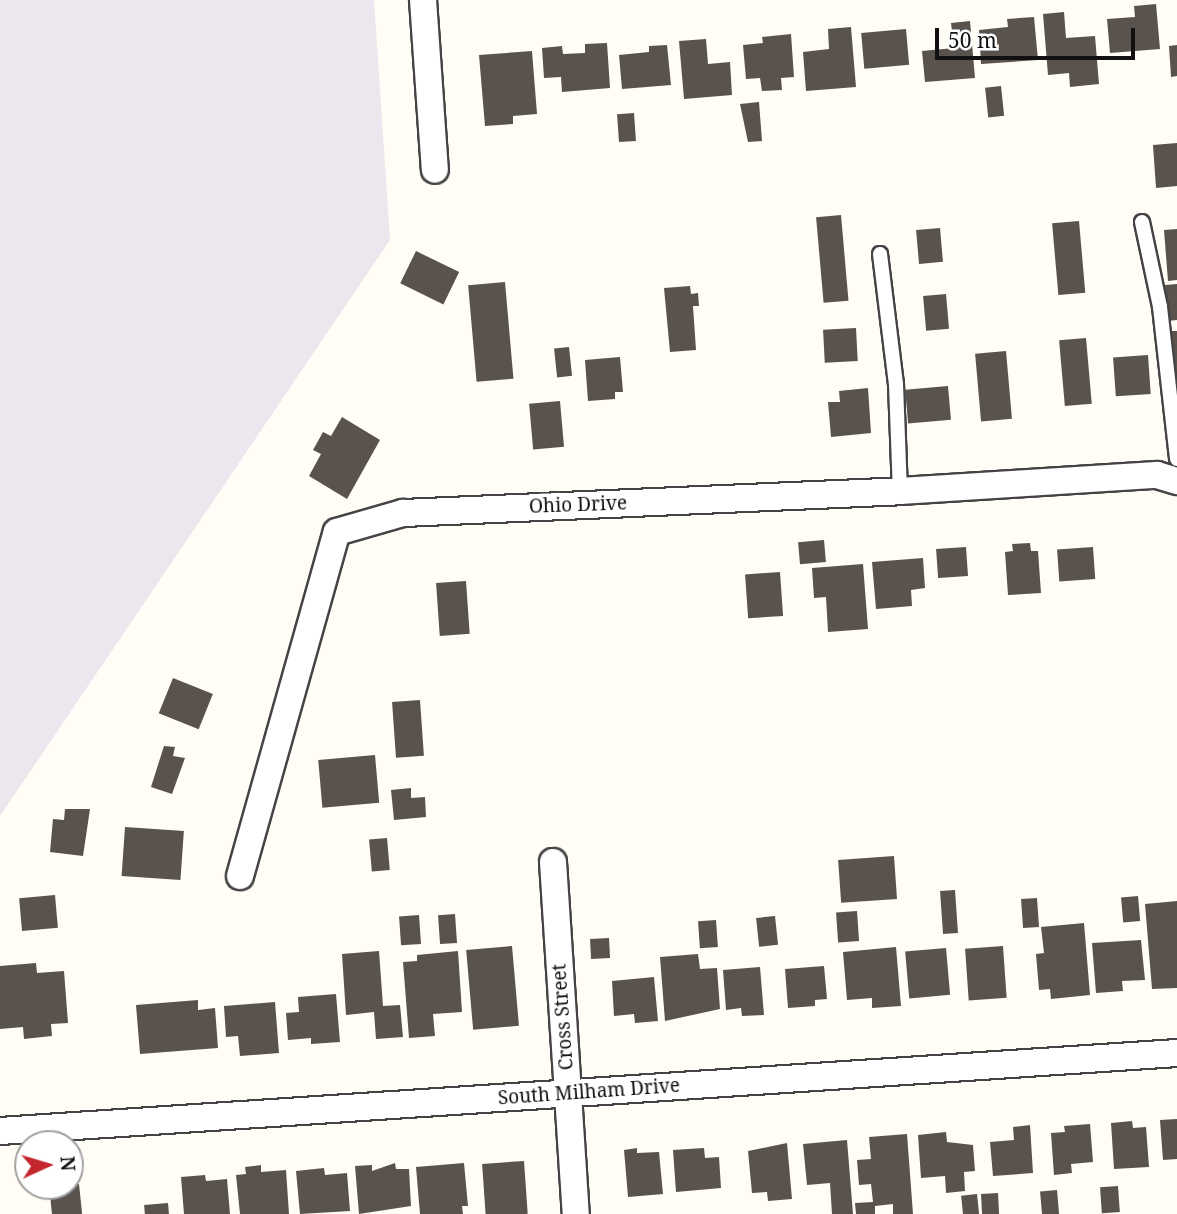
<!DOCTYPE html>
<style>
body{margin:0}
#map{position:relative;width:1177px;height:1214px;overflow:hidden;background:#fffdf5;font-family:"Noto Serif",serif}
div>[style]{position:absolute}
.industrial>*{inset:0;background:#eee6ef}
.building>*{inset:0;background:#5a524d;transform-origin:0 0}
.roads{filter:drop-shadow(2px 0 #444) drop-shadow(-2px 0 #444) drop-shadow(0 2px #444) drop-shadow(0 -2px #444)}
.service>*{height:14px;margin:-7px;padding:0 7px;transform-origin:7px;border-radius:7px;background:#fff}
.minor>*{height:26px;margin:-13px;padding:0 13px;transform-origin:13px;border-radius:13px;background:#fff}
span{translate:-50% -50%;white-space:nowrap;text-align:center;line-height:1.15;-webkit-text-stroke:7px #fff;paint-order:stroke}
.street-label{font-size:19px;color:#111}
.north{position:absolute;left:14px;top:1130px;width:70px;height:70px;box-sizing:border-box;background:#fff;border:2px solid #a0a0a0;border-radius:50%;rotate:86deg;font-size:19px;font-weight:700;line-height:28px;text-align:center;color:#111}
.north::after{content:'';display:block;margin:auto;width:24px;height:32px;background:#c4262e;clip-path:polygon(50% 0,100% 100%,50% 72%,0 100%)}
.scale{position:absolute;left:935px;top:28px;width:200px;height:32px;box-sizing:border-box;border:4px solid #111;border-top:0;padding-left:9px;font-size:21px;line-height:24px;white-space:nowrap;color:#111;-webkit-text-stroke:5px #fff;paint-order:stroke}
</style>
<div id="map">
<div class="industrial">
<div style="clip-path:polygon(0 0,374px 0,390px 240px,0 816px)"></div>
</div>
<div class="building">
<div style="clip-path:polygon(1156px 4px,1160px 49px,1110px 53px,1107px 19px,1135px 17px,1134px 6px)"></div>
<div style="clip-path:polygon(1064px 12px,1066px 38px,1095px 36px,1099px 84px,1070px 87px,1069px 73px,1048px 75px,1043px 14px)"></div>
<div style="clip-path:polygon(1034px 17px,1038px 60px,981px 64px,979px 30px,1008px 27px,1007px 19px)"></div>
<div style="clip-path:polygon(970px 21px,975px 78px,925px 82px,922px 51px,954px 48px,951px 23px)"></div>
<div style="clip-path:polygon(851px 27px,856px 87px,806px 91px,803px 52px,829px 49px,828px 29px)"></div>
<div style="left:906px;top:29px;width:36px;height:45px;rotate:85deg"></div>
<div style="clip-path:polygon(791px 34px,794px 77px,781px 78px,782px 90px,762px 91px,760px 78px,746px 79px,743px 45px,763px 43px,762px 37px)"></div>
<div style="clip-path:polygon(706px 39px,708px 64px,730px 62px,732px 95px,684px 99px,679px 41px)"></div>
<div style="clip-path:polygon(607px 43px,610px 88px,562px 92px,561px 77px,544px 78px,542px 48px,562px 46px,563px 54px,585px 53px,585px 44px)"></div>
<div style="clip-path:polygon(667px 45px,671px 85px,622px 89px,619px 55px,649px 52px,649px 46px)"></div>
<div style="clip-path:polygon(1177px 45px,1177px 76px,1171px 77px,1169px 46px)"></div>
<div style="clip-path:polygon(532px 51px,537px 114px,513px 116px,513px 124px,485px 126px,479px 55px)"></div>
<div style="left:1001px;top:86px;width:30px;height:16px;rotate:84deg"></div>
<div style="clip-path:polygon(759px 102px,762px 141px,748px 142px,740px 104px)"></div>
<div style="left:634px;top:113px;width:28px;height:17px;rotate:86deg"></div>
<div style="clip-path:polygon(1177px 143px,1177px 186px,1156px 188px,1153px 145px)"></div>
<div style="left:841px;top:215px;width:86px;height:25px;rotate:85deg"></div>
<div style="left:1079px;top:221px;width:72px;height:27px;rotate:85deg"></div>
<div style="left:940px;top:228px;width:34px;height:24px;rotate:85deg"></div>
<div style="clip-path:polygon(1177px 229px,1177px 280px,1168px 281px,1164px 230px)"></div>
<div style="left:416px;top:251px;width:48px;height:36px;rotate:26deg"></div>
<div style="left:505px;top:282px;width:97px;height:37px;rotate:85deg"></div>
<div style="clip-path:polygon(1177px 284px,1177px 320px,1167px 321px,1165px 285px)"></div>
<div style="clip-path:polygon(690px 286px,691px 294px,698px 293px,699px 306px,693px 306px,696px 350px,670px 352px,664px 288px)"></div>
<div style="left:946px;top:294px;width:35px;height:23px;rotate:85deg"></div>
<div style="left:856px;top:328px;width:33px;height:33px;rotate:87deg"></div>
<div style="clip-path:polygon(1169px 331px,1177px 331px,1177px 397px)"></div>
<div style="left:1086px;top:338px;width:66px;height:27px;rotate:85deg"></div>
<div style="left:569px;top:347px;width:29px;height:15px;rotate:84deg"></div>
<div style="left:1006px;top:351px;width:68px;height:31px;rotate:85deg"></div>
<div style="left:1148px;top:355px;width:39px;height:35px;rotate:86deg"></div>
<div style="clip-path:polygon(620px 357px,623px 392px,615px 392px,615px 399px,588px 401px,585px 360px)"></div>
<div style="left:948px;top:386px;width:34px;height:43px;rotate:85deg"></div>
<div style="clip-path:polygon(868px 388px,871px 433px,831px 437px,828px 402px,840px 402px,839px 391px)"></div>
<div style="left:560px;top:401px;width:46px;height:31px;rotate:85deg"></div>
<div style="clip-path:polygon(342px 417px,380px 440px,347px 499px,309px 476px,321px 454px,313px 450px,323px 432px,331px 436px)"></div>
<div style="left:824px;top:540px;width:22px;height:26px;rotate:85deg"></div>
<div style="clip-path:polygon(1030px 543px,1031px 551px,1038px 551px,1041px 593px,1008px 595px,1005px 552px,1013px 551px,1012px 544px)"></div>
<div style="left:966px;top:547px;width:29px;height:30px;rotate:86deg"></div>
<div style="left:1093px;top:547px;width:32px;height:36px;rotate:86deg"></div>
<div style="clip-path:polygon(923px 558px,925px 588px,911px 590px,912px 606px,876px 609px,872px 562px)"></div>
<div style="clip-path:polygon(863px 564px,868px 629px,828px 632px,826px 597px,814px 598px,812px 568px)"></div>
<div style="left:780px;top:572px;width:44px;height:35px;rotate:86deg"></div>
<div style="left:466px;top:581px;width:53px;height:30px;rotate:86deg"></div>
<div style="left:173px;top:678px;width:43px;height:38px;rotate:22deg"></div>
<div style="left:420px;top:700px;width:56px;height:28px;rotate:86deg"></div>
<div style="clip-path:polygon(164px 746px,175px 747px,173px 756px,185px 758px,172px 794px,151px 787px)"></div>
<div style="left:375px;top:755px;width:48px;height:57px;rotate:85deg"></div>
<div style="clip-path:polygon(411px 788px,411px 798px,425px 797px,426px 817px,394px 820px,391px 790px)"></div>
<div style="clip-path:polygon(65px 809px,90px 809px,83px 856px,50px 852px,53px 819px,64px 820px)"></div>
<div style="left:125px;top:827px;width:59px;height:49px;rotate:4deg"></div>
<div style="left:387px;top:838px;width:32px;height:18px;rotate:85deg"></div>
<div style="left:894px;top:856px;width:43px;height:56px;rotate:86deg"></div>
<div style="left:955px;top:890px;width:43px;height:15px;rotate:86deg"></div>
<div style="left:55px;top:895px;width:33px;height:36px;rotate:85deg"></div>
<div style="left:1138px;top:896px;width:25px;height:17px;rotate:85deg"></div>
<div style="left:1037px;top:898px;width:29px;height:16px;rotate:86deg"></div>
<div style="clip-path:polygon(1177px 901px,1177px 988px,1152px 989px,1145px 904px)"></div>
<div style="left:857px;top:911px;width:30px;height:21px;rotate:86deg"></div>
<div style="left:455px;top:914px;width:29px;height:17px;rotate:86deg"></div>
<div style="left:419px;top:915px;width:29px;height:20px;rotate:86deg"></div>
<div style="left:775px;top:916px;width:29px;height:19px;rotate:84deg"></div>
<div style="left:716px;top:920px;width:27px;height:18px;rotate:86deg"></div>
<div style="clip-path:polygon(1084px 923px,1090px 995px,1051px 999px,1050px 989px,1039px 990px,1036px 954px,1044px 953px,1041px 927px)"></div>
<div style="left:609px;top:938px;width:20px;height:19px;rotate:87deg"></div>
<div style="clip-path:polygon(1141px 940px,1145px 980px,1122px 981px,1123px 991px,1096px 993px,1092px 943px)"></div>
<div style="left:512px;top:946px;width:80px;height:46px;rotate:85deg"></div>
<div style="left:1003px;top:946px;width:52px;height:38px;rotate:86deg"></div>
<div style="clip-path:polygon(896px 947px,901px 1006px,872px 1008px,872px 998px,847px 1000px,843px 952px)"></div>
<div style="left:946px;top:948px;width:47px;height:41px;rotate:85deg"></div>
<div style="clip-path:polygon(379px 951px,383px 1006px,400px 1005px,403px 1037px,376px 1039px,374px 1012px,346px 1015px,342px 954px)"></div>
<div style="clip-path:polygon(458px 951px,462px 1012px,433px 1014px,435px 1036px,409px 1038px,403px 962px,417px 961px,417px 955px)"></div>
<div style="clip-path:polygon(698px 954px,700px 969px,717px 968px,720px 1009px,665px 1021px,660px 957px)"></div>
<div style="clip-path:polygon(36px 963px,37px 973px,64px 971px,68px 1023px,51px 1024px,52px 1036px,24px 1039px,23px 1027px,0 1029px,0 966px)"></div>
<div style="clip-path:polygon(824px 966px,827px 999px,815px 1000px,815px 1006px,788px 1008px,785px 969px)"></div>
<div style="clip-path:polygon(760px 967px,764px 1015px,742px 1016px,741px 1008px,726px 1010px,723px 970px)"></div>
<div style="clip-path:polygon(654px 977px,658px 1021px,635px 1023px,634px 1014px,614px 1016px,612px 981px)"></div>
<div style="clip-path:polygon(336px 994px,340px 1042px,311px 1044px,311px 1038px,288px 1040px,286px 1013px,299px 1012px,298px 997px)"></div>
<div style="clip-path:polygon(198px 1000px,198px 1010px,215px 1008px,218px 1048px,140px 1054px,136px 1005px)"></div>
<div style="clip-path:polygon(275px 1002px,279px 1053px,240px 1056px,238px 1036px,226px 1037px,224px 1006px)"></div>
<div style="clip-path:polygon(1177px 1119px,1177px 1159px,1163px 1160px,1160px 1120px)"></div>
<div style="clip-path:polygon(1132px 1121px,1133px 1128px,1146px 1127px,1149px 1167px,1114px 1169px,1111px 1123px)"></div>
<div style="clip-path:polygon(1090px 1124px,1093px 1162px,1071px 1164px,1072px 1173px,1054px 1175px,1051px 1133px,1065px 1132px,1064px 1126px)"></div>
<div style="clip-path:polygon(1030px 1125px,1033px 1173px,993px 1176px,990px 1142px,1014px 1140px,1013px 1127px)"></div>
<div style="clip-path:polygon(946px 1132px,947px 1142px,973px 1145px,975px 1171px,964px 1172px,965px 1191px,946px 1193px,945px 1176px,921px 1178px,918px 1135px)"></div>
<div style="clip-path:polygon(907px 1134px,913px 1214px,893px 1214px,893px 1204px,875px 1206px,875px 1214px,856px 1214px,855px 1203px,873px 1202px,871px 1184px,859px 1185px,857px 1160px,871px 1159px,869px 1137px)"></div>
<div style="clip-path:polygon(847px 1140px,853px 1214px,832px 1214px,830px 1183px,807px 1185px,803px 1144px)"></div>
<div style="clip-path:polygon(787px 1143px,792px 1199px,768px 1201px,767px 1192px,752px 1193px,748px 1151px)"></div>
<div style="clip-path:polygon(637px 1148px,637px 1153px,659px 1152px,663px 1194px,628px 1197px,624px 1150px)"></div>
<div style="clip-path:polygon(704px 1148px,705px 1158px,719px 1157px,721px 1188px,676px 1192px,673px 1150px)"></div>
<div style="left:524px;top:1161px;width:53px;height:42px;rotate:86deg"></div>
<div style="clip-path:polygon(395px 1163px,396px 1169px,409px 1169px,411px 1206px,359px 1214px,355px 1166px,372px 1165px,372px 1171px)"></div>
<div style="clip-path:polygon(464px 1163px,468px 1206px,462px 1206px,463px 1214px,420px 1214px,416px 1167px)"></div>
<div style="clip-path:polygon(261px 1165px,261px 1172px,286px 1170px,289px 1214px,240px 1214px,236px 1175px,246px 1174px,245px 1167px)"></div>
<div style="clip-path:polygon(324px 1168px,325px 1175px,347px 1173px,350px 1211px,300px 1214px,296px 1171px)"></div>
<div style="clip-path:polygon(205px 1175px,206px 1181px,227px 1179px,230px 1214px,184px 1214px,181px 1177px)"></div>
<div style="left:79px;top:1184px;width:30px;height:30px;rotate:84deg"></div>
<div style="left:1118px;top:1186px;width:26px;height:18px;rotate:86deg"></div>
<div style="left:1057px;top:1190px;width:24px;height:17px;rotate:85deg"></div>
<div style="left:998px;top:1193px;width:21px;height:17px;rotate:87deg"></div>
<div style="left:977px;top:1194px;width:20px;height:16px;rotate:84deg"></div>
<div style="left:168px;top:1203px;width:11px;height:24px;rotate:85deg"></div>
</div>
<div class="roads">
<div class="service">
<div style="left:1142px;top:222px;width:87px;rotate:78deg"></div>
<div style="left:1160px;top:307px;width:153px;rotate:83.6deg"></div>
<div style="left:880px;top:254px;width:131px;rotate:83deg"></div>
<div style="left:896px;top:384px;width:107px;rotate:87.9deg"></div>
</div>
<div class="minor">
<div style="left:423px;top:0;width:170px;rotate:86deg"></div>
<div style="left:553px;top:862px;width:353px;rotate:86.3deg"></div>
<div style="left:240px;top:876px;width:357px;rotate:-74.3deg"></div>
<div style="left:337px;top:532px;width:69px;rotate:-16.1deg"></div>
<div style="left:403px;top:513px;width:497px;rotate:-2.5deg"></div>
<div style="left:900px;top:491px;width:257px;rotate:-3.6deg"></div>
<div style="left:1157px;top:475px;width:21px;rotate:17deg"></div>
<div style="left:0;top:1131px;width:1180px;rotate:-3.79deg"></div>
</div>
</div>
<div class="street-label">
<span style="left:578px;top:505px;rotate:-2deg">Ohio Drive</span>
<span style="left:563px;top:1017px;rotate:-94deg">Cross Street</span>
<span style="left:589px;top:1092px;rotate:-4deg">South Milham Drive</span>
</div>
<div class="north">N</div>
<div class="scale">50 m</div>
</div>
